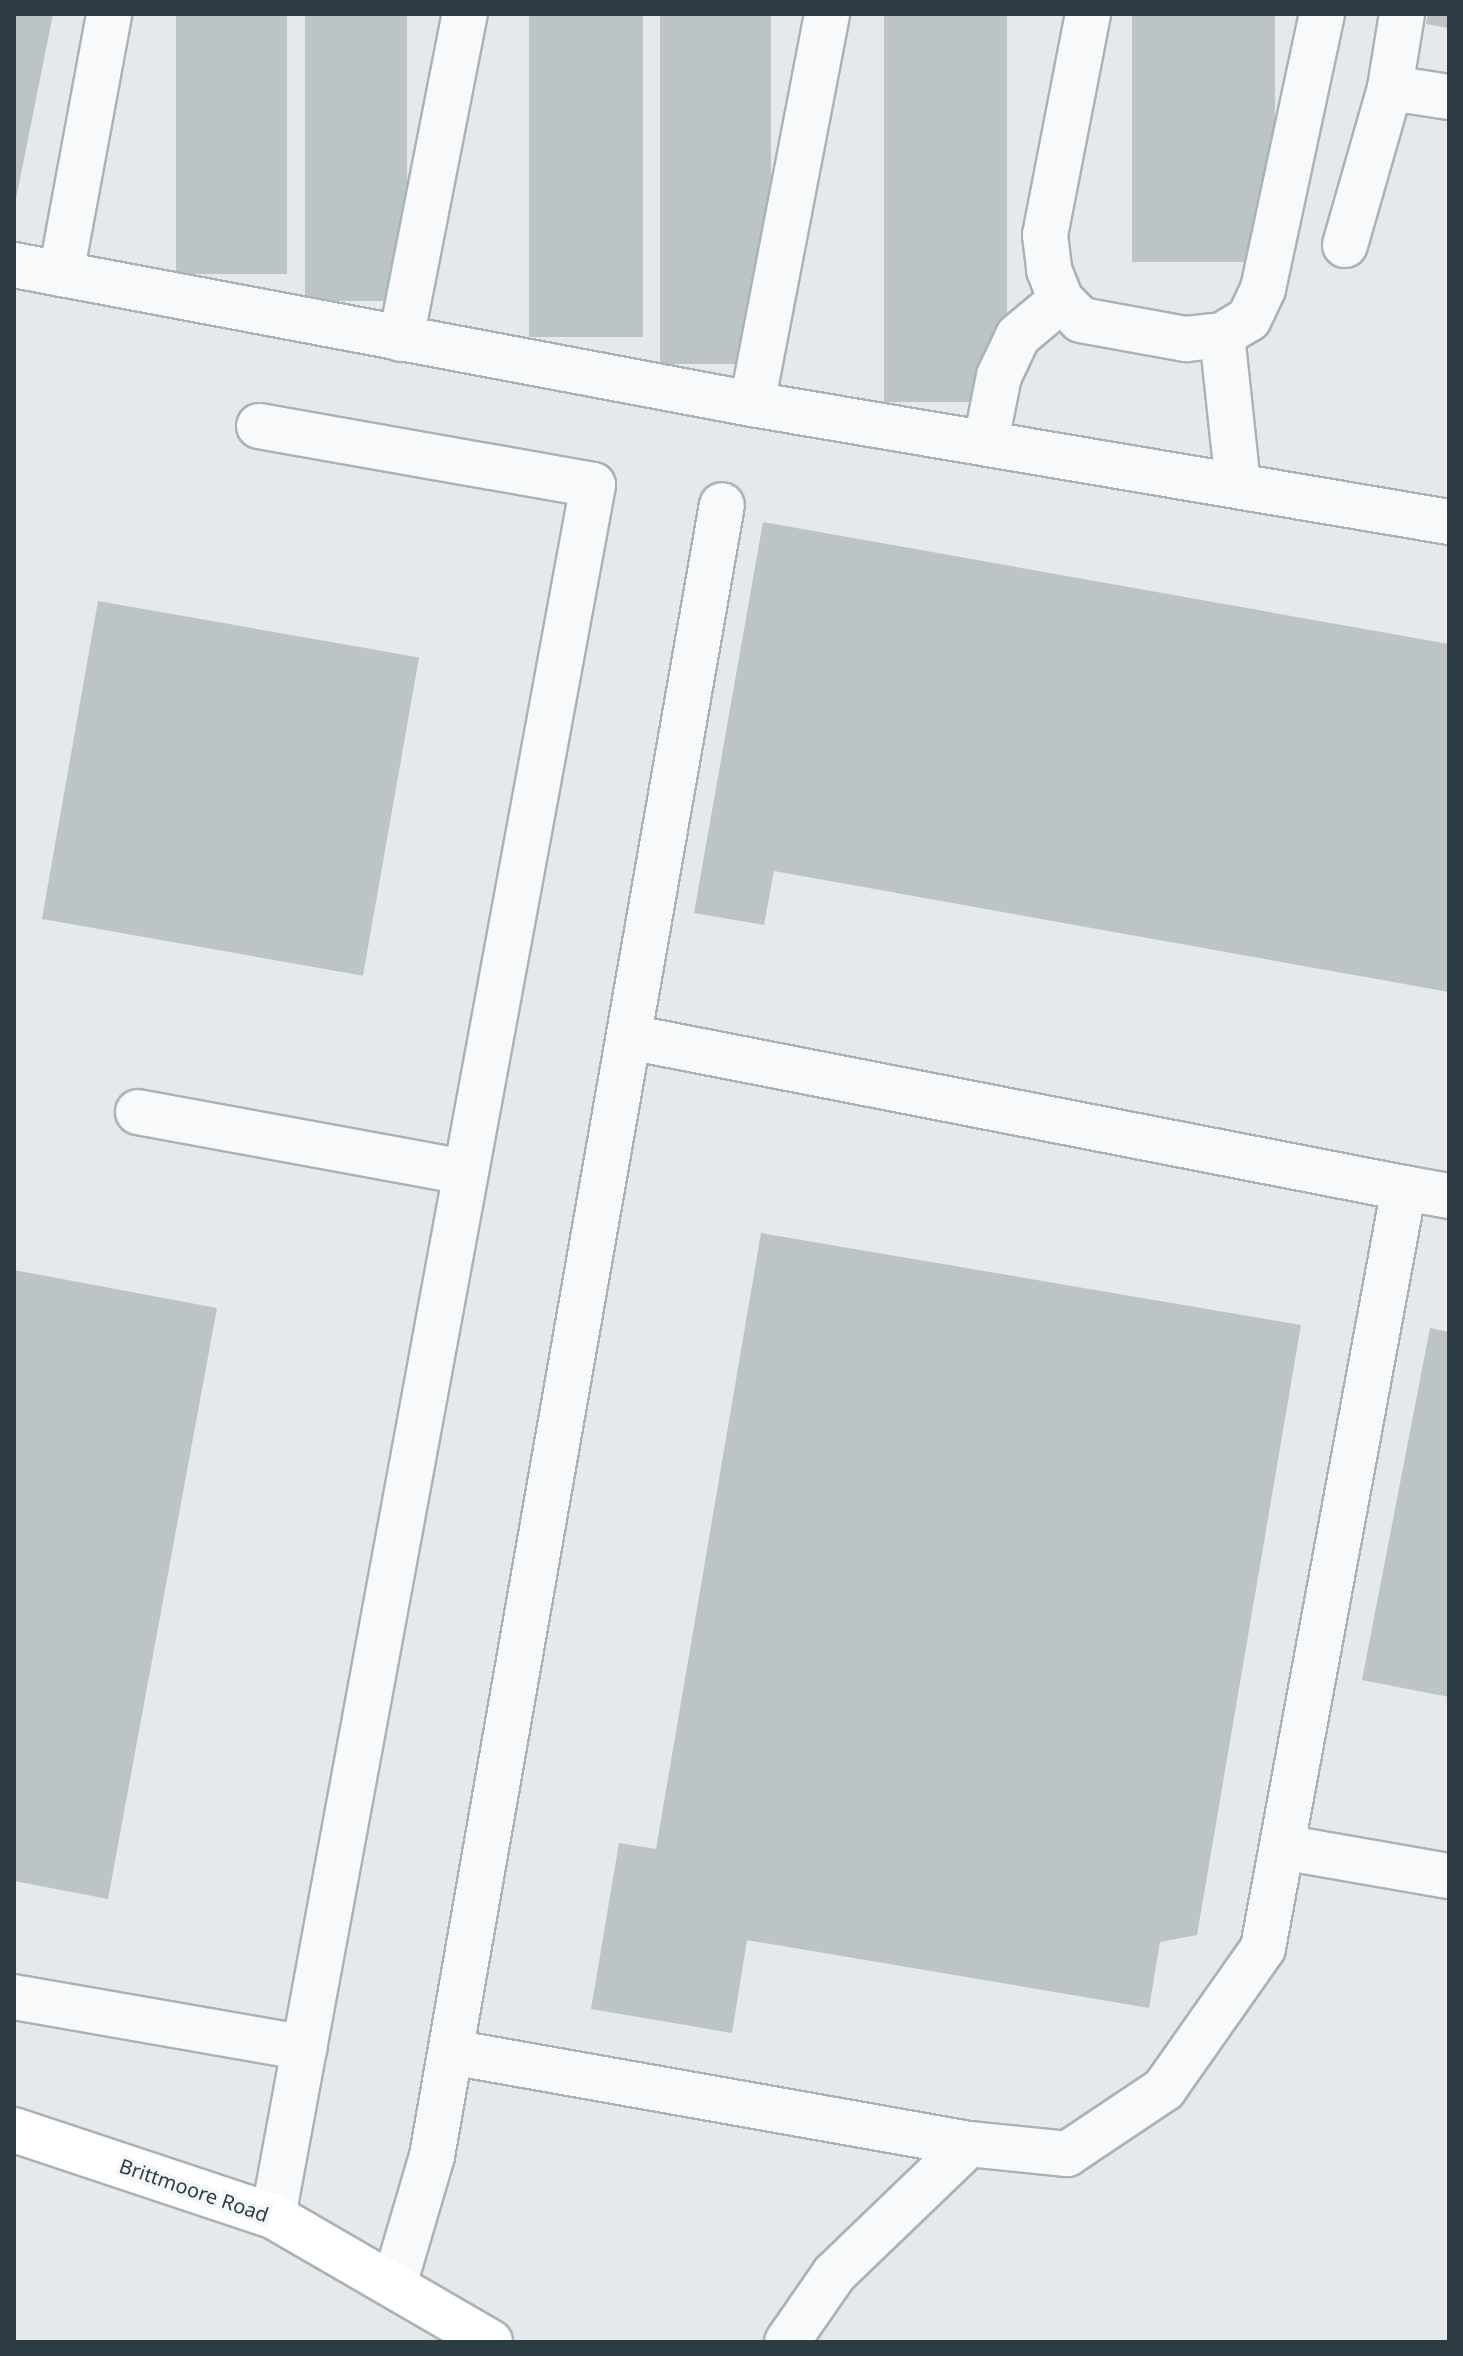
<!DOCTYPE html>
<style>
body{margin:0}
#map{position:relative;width:1463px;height:2356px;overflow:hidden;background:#e5e9eb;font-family:"Noto Sans",sans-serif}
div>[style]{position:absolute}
.building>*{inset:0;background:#bcc4c8;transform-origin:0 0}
.roads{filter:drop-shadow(2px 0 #aab2b5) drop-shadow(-2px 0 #aab2b5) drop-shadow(0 2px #aab2b5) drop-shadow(0 -2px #aab2b5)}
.minor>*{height:44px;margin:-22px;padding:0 22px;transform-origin:22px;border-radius:22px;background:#f7f9fa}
.major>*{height:44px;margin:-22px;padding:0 22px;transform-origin:22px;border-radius:22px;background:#fff}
span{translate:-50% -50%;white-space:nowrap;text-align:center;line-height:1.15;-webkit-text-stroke:8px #f4f7f8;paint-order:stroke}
.street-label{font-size:20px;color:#2d3c43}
.frame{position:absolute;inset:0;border:16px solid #2d3c43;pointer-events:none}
</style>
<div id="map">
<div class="building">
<div style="clip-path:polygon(14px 14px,53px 14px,15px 204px,14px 204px)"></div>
<div style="left:176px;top:14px;width:111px;height:260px"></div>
<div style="left:305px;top:14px;width:102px;height:287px"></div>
<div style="left:529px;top:14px;width:114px;height:323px"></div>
<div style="left:660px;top:14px;width:111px;height:350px"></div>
<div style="left:884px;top:14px;width:123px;height:388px"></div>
<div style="left:1132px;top:14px;width:143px;height:248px"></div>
<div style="clip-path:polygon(1428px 14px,1449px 14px,1449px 28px,1426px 24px)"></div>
<div style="clip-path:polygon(763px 522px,1449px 644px,1449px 992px,774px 871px,764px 925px,694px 913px)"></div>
<div style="left:98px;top:601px;width:326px;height:323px;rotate:10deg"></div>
<div style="clip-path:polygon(761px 1233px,1301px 1325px,1197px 1935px,1160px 1942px,1149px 2008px,747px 1940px,732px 2033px,591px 2009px,619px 1843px,656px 1849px)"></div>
<div style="clip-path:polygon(14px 1270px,217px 1308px,108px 1899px,14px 1881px)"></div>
<div style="clip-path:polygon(1430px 1328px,1449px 1332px,1449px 1697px,1362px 1680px)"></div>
</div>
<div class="roads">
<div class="minor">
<div style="left:1088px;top:14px;width:225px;rotate:101deg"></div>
<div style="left:1045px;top:235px;width:35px;rotate:83deg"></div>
<div style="left:1049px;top:270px;width:32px;rotate:68deg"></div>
<div style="left:1061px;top:300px;width:28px;rotate:45deg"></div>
<div style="left:1081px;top:320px;width:107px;rotate:10.3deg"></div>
<div style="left:1186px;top:339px;width:36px;rotate:-6deg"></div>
<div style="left:1222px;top:335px;width:31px;rotate:-31deg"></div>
<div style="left:1249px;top:319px;width:33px;rotate:-65deg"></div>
<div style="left:1263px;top:289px;width:281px;rotate:-77.9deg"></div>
<div style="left:1402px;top:14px;width:75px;rotate:99.2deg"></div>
<div style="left:1390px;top:88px;width:60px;rotate:8.7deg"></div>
<div style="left:1345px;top:245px;width:163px;rotate:-74deg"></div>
<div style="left:14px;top:265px;width:751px;rotate:10.67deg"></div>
<div style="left:752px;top:404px;width:707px;rotate:9.61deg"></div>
<div style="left:61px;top:274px;width:264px;rotate:-79.5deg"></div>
<div style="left:1222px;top:335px;width:150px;rotate:83.9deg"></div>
<div style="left:401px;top:339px;width:331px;rotate:-78.9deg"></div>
<div style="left:752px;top:404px;width:397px;rotate:-79.1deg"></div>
<div style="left:259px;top:426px;width:339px;rotate:10deg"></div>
<div style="left:593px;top:485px;width:1760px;rotate:100.47deg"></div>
<div style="left:986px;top:441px;width:66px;rotate:-78.7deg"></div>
<div style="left:999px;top:376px;width:44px;rotate:-64.6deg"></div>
<div style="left:1018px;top:336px;width:56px;rotate:-39.9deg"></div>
<div style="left:629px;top:1037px;width:790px;rotate:11.03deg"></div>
<div style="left:138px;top:1112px;width:333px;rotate:10.4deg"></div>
<div style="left:1282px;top:1847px;width:169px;rotate:9.9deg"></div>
<div style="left:14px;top:1997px;width:295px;rotate:9.9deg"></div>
<div style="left:451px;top:2052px;width:526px;rotate:10.07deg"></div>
<div style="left:394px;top:2285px;width:134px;rotate:-73.6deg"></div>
<div style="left:432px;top:2156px;width:1676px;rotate:-80.04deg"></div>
<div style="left:787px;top:2342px;width:83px;rotate:-55.3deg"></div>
<div style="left:834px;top:2274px;width:187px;rotate:-43.9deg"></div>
<div style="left:969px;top:2144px;width:99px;rotate:5.8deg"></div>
<div style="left:1067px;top:2154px;width:117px;rotate:-33.8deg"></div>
<div style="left:1164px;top:2089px;width:172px;rotate:-54.9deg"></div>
<div style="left:1263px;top:1948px;width:773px;rotate:-79.49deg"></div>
<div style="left:1404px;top:1188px;width:46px;rotate:10.1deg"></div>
</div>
<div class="major">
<div style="left:14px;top:2130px;width:273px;rotate:18.4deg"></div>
<div style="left:273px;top:2216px;width:251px;rotate:30.1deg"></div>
</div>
</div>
<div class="street-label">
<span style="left:194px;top:2190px;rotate:19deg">Brittmoore Road</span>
</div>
<div class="frame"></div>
</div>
